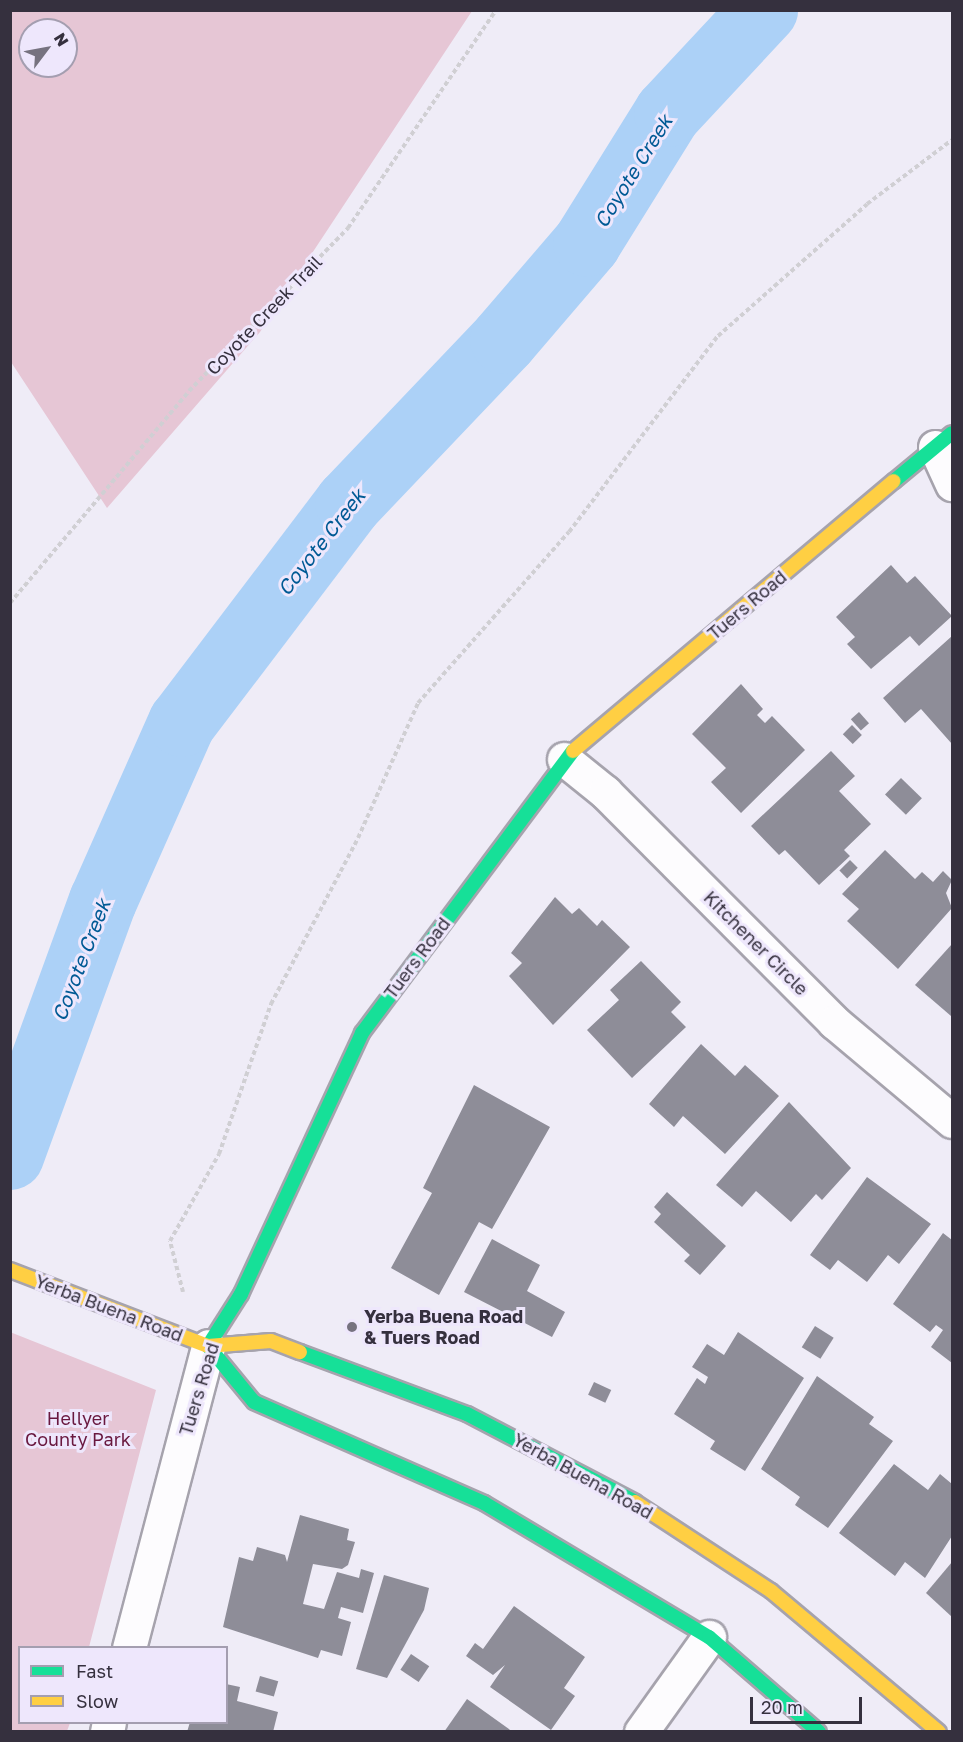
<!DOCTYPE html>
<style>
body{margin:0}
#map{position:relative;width:963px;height:1742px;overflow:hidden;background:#efecf7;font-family:"Golos Text",sans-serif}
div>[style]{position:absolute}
.green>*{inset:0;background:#e6c6d5}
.river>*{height:68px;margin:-34px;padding:0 34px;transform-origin:34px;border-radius:34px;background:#acd1f7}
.building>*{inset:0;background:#8e8d98;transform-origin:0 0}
.path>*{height:4px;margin-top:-2px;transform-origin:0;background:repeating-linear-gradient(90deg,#d0cfd3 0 4.5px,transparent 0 7.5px)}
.roads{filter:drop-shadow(2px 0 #a6a3ad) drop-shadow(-2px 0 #a6a3ad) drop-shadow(0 2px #a6a3ad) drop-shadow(0 -2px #a6a3ad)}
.street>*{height:33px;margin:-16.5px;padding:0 16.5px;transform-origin:16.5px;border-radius:16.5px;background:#fdfcfe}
.fast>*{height:14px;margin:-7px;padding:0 7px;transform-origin:7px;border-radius:7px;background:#16e098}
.slow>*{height:14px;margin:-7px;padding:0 7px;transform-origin:7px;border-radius:7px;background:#ffcf43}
.dots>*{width:16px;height:16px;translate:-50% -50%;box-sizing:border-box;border:3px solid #eee7fc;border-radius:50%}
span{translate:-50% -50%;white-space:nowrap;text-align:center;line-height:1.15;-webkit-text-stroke:6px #eee7fc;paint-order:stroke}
.street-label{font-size:18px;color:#35303e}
.poi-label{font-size:18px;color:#35303e;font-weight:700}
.left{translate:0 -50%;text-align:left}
.park-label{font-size:18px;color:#69183f}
.water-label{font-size:20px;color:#015a95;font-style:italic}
.frame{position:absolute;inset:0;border:12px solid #35303e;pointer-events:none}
.legend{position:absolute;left:18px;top:1646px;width:210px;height:78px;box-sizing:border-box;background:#eee7fc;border:2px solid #a49eb0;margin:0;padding:8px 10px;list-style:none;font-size:18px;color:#35303e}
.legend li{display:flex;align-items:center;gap:12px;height:30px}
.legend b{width:30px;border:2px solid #a49eb0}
.north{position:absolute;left:18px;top:18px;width:60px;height:60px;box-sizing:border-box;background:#eee7fc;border:2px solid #a49eb0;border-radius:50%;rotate:58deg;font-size:16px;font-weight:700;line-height:24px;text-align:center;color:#35303e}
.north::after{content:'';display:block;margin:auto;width:21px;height:27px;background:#76727f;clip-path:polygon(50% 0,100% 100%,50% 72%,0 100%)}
.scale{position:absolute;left:750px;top:1697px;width:112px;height:27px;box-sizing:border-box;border:3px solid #35303e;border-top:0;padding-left:8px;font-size:18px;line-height:21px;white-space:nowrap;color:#35303e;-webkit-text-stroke:4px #eee7fc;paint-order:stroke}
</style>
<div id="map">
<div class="green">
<div style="clip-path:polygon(evenodd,10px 11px,472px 11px,260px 332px,107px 508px,11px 362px,10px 11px,30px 30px,66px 30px,66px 66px,30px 66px,30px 30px)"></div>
<div style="clip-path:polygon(10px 1332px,156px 1390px,89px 1647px,20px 1648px,20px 1722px,70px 1723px,67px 1731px,11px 1731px)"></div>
</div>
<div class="river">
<div style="left:10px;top:1156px;width:271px;rotate:-70deg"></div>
<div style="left:103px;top:901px;width:195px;rotate:-66.1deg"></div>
<div style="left:182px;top:723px;width:276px;rotate:-52.8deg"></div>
<div style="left:349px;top:503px;width:225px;rotate:-46.4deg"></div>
<div style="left:504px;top:340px;width:128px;rotate:-49.4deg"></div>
<div style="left:587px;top:243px;width:153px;rotate:-58.1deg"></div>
<div style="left:668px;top:113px;width:141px;rotate:-47deg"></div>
</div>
<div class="building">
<div style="clip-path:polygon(891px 565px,907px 583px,915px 576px,952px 616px,919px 646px,910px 636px,871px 669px,847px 644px,855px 637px,836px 617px)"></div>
<div style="clip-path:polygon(952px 636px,952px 744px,921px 709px,905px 723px,883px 698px)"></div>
<div style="clip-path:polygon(741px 684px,763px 709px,757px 715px,765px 723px,772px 716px,805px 750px,741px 813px,711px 782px,726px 768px,692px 734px)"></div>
<div style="left:859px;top:712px;width:15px;height:11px;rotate:48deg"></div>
<div style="left:852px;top:725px;width:14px;height:13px;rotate:45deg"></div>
<div style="clip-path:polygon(831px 751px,855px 776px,839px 791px,871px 824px,844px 850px,850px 856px,819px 885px,785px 850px,779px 855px,751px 826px)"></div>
<div style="left:901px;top:778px;width:29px;height:23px;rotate:44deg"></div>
<div style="clip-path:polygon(885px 850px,915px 879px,922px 872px,933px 882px,943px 871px,952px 880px,946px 893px,952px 908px,898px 969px,847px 921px,859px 909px,842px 894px)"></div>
<div style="left:850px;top:860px;width:11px;height:15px;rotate:45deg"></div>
<div style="clip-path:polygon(555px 897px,572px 914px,579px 908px,597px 926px,602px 920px,630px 947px,553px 1025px,509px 976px,522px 963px,511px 953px)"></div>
<div style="clip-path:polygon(952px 944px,952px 1014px,951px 1016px,915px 985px)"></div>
<div style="clip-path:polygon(641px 961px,681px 1002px,671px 1012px,686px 1027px,632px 1078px,587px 1030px,619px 1000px,610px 990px)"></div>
<div style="clip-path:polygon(701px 1044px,735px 1076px,745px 1065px,779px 1096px,725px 1154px,683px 1116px,674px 1127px,649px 1104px)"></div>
<div style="clip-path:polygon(474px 1085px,550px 1127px,492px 1229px,479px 1222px,439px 1295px,391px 1268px,432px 1193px,423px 1188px)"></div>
<div style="clip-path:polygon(789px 1102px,851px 1168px,822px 1200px,816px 1194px,791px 1222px,756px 1191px,742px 1207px,716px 1185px)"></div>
<div style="clip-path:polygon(867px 1177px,931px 1224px,899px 1264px,888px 1255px,867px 1282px,838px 1260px,830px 1270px,810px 1255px)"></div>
<div style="clip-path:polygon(667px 1192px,726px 1246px,700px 1275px,684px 1261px,690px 1255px,654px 1222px,661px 1214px,654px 1207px)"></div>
<div style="clip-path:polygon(943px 1233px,952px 1240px,952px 1363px,931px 1347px,943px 1330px,936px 1325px,930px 1332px,893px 1304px)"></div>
<div style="clip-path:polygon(492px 1239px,540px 1265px,527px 1291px,565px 1312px,552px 1337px,464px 1292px)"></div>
<div style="left:815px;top:1326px;width:22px;height:25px;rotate:32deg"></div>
<div style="clip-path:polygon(738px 1332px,804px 1378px,745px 1471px,710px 1449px,715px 1441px,674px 1414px,697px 1378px,705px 1384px,708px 1377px,692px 1367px,707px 1344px,724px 1355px)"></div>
<div style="clip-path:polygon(817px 1376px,874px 1417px,869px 1424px,893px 1441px,828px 1528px,795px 1505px,800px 1497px,761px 1469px)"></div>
<div style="left:594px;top:1382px;width:19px;height:14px;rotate:25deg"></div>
<div style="clip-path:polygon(894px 1464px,928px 1490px,940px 1474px,952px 1484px,952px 1536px,925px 1578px,905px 1562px,895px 1576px,839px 1533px)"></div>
<div style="clip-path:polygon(300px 1515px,349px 1529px,347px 1540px,355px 1542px,348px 1565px,342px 1569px,313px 1564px,303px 1604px,324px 1609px,337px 1572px,359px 1578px,361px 1569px,374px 1573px,363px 1613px,341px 1607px,338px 1618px,351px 1622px,342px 1656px,321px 1650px,318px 1658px,223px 1627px,239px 1557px,253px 1561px,257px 1547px,285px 1555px,287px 1562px)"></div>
<div style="clip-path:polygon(952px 1562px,952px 1617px,926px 1593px)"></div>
<div style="clip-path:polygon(384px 1575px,429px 1588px,424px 1610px,387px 1678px,356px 1669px)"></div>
<div style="clip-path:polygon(514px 1606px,585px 1657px,564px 1688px,575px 1696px,551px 1730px,490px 1687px,505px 1665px,493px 1675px,466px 1656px,475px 1643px,483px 1649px)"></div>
<div style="left:411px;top:1654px;width:22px;height:19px;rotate:34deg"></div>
<div style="left:260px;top:1676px;width:19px;height:16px;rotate:16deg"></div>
<div style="clip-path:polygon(226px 1684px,240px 1687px,237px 1701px,278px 1712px,273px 1732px,187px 1732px,190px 1722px,226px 1722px)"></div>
<div style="clip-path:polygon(467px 1699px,513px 1732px,444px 1732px)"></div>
</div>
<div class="path">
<div style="left:10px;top:603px;width:277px;rotate:-49.8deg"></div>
<div style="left:189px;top:391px;width:228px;rotate:-45.7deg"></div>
<div style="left:348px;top:228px;width:263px;rotate:-55.8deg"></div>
<div style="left:183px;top:1292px;width:53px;rotate:-104.3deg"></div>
<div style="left:170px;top:1241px;width:100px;rotate:-60.6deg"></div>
<div style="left:219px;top:1154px;width:159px;rotate:-70.9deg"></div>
<div style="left:271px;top:1004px;width:187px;rotate:-62.3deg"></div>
<div style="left:358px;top:838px;width:148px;rotate:-66deg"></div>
<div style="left:418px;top:703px;width:228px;rotate:-48.6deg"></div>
<div style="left:569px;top:532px;width:246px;rotate:-52.8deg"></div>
<div style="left:718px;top:336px;width:199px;rotate:-41.5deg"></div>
<div style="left:867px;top:204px;width:106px;rotate:-37deg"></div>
</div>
<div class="roads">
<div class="street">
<div style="left:935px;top:447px;width:41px;rotate:65.3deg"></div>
<div style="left:564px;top:759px;width:53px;rotate:38.8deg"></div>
<div style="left:605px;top:792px;width:325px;rotate:45.1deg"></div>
<div style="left:834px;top:1022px;width:154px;rotate:40deg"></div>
<div style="left:129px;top:1648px;width:312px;rotate:-75.3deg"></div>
<div style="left:107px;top:1732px;width:10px;rotate:-79deg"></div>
<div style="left:641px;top:1732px;width:117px;rotate:-54.4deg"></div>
</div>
<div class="fast">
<div style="left:894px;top:481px;width:75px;rotate:-39.6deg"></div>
<div style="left:208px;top:1346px;width:62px;rotate:-57.6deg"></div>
<div style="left:241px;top:1294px;width:288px;rotate:-65.1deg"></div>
<div style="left:362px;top:1033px;width:352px;rotate:-53.2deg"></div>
<div style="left:208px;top:1346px;width:72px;rotate:50.6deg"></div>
<div style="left:254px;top:1402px;width:251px;rotate:23.7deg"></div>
<div style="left:484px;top:1503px;width:262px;rotate:30.8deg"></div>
<div style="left:709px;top:1637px;width:145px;rotate:40.8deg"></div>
<div style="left:300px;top:1352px;width:178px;rotate:20.4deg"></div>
<div style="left:467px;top:1414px;width:190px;rotate:27.6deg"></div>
</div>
<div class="slow">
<div style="left:573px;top:751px;width:419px;rotate:-40.1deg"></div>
<div style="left:10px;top:1270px;width:212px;rotate:21deg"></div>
<div style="left:208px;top:1346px;width:63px;rotate:-4.5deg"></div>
<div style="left:271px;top:1341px;width:31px;rotate:21deg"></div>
<div style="left:635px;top:1502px;width:163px;rotate:33.2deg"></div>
<div style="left:771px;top:1591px;width:219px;rotate:40deg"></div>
</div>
</div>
<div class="dots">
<div style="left:352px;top:1327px;background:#76727f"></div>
</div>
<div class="street-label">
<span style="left:264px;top:315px;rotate:-46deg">Coyote Creek Trail</span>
<span style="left:747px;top:605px;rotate:-40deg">Tuers Road</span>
<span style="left:756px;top:943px;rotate:45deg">Kitchener Circle</span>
<span style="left:417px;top:958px;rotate:-53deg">Tuers Road</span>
<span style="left:109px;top:1308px;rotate:21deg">Yerba Buena Road</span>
<span style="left:199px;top:1389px;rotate:-73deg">Tuers Road</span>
<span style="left:583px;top:1476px;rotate:29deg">Yerba Buena Road</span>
</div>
<div class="poi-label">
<span class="left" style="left:364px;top:1327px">Yerba Buena Road<br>&amp; Tuers Road</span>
</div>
<div class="park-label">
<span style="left:78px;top:1429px">Hellyer<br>County Park</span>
</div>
<div class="water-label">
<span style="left:633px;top:171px;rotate:-58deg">Coyote Creek</span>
<span style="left:321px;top:542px;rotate:-52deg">Coyote Creek</span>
<span style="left:81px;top:960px;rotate:-69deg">Coyote Creek</span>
</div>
<div class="frame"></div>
<ul class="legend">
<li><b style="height:8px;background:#16e098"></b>Fast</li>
<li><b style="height:8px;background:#ffcf43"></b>Slow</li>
</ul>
<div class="north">N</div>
<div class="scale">20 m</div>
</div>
